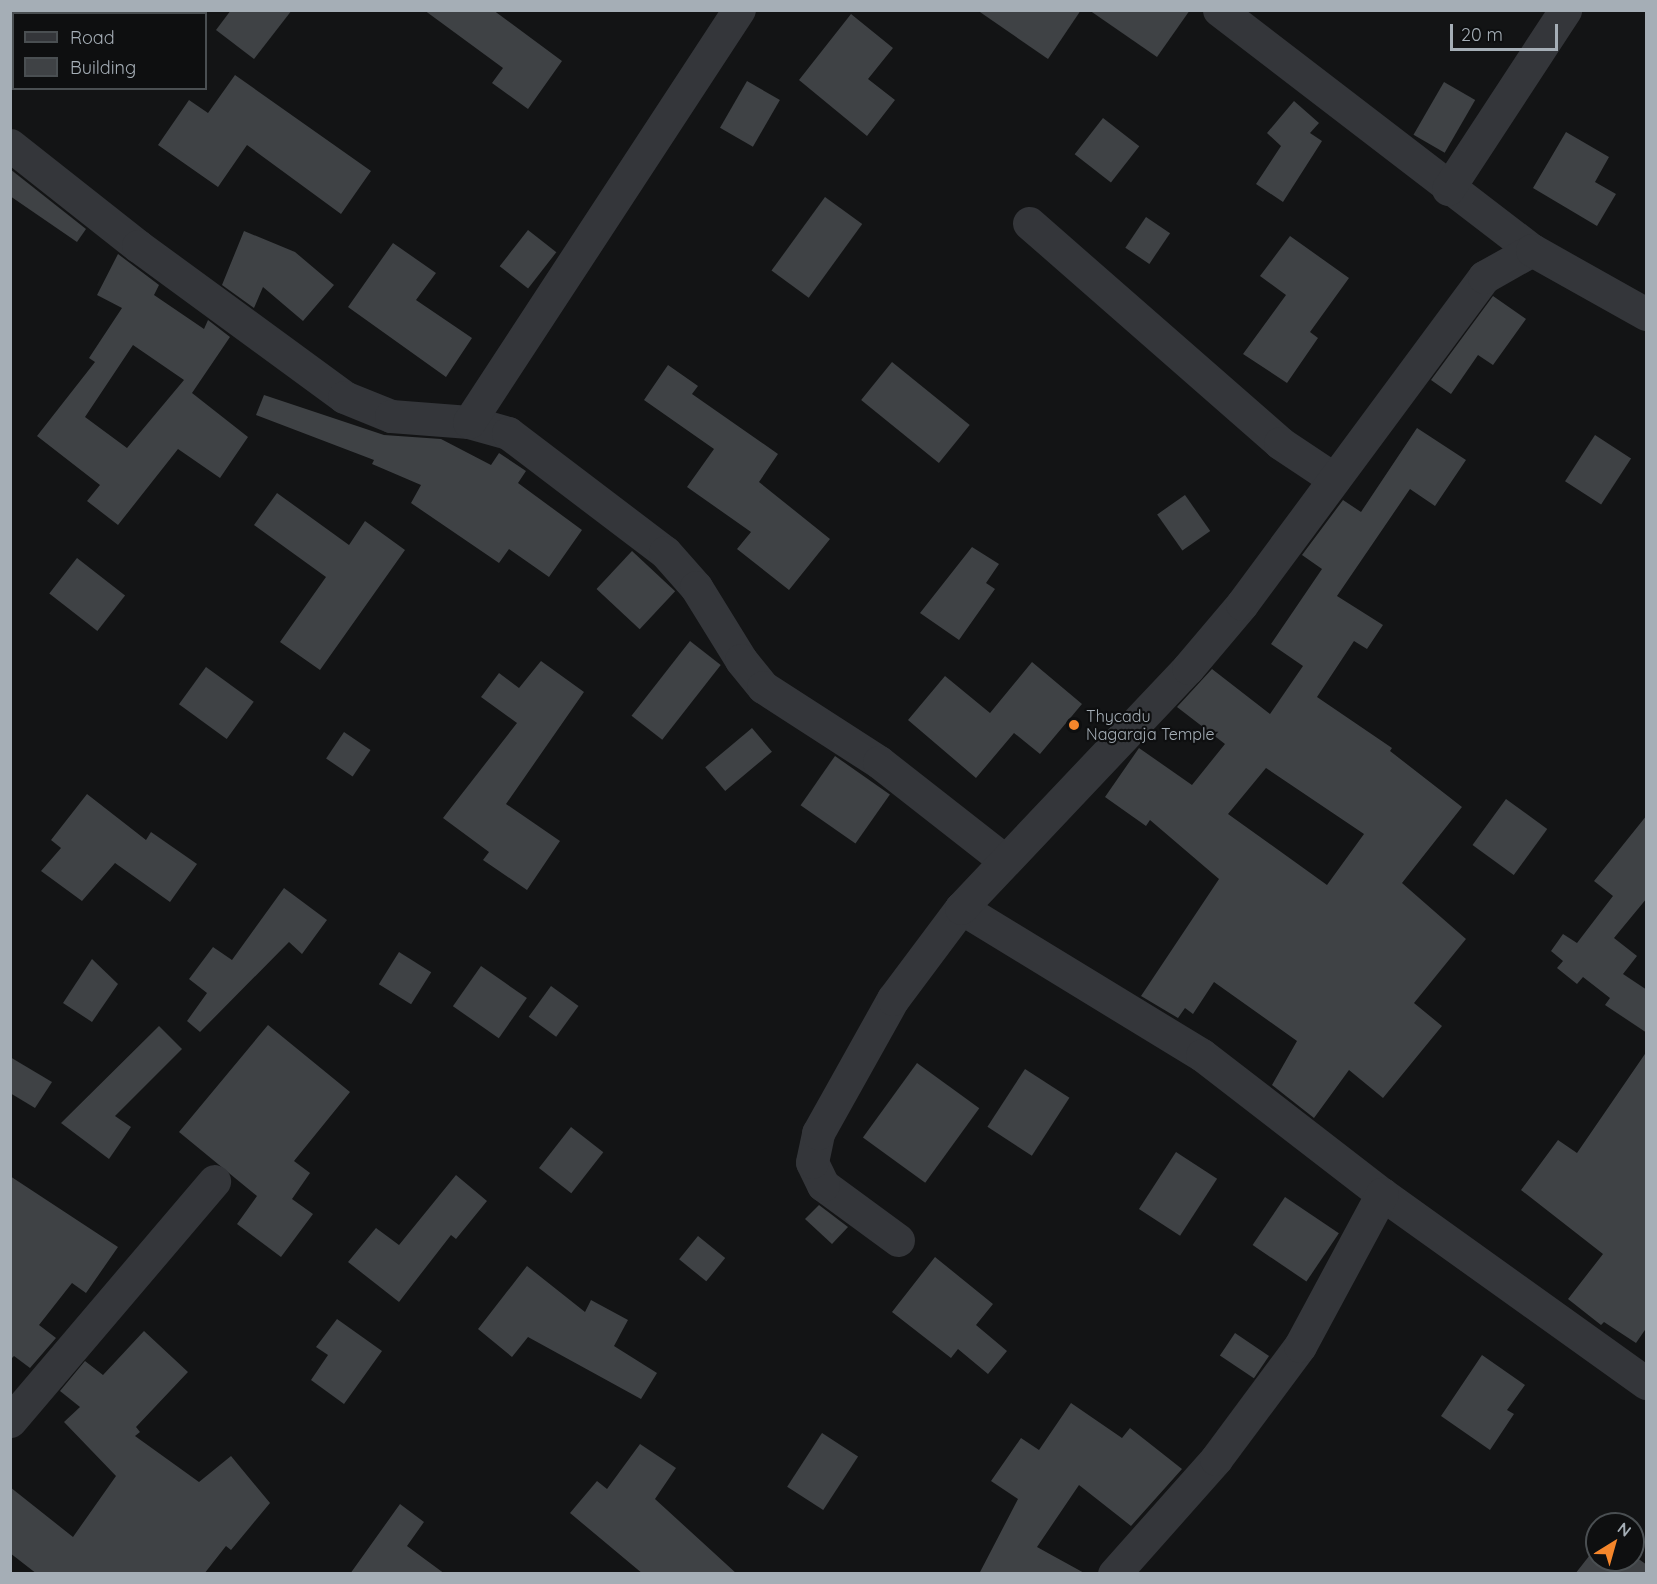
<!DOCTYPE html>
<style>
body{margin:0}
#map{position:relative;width:1657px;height:1584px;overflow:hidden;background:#131415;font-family:Quicksand,sans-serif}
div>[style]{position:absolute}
.building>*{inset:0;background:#3f4245;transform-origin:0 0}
.minor>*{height:33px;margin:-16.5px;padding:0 16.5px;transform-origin:16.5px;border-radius:16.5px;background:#34363a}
.dots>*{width:16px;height:16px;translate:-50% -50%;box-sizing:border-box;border:3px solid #0e0f10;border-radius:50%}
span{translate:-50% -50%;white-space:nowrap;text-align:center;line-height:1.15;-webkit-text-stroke:4.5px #0e0f10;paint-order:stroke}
.poi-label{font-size:16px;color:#a5aeb6}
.left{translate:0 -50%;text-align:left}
.frame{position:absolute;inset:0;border:12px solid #a5aeb6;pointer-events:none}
.legend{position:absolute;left:12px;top:12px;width:195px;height:78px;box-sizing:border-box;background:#0e0f10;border:2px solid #4a4f52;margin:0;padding:8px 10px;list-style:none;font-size:18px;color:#a5aeb6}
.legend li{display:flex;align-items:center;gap:12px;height:30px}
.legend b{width:30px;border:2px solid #4a4f52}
.north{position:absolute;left:1585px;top:1512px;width:60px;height:60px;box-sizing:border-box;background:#0e0f10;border:2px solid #4a4f52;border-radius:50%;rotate:37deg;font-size:16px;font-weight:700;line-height:24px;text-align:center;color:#a5aeb6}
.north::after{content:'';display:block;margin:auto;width:21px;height:27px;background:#f5862b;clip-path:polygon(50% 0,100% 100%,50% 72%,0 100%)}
.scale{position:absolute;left:1450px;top:24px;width:108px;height:27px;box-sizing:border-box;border:3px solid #a5aeb6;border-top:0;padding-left:8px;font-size:18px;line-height:21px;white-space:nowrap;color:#a5aeb6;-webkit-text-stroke:4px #0e0f10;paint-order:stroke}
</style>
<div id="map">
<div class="building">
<div style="clip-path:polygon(231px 10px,292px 10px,254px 59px,216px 30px)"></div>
<div style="clip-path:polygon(424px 10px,493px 10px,562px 61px,528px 109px,492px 83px,503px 68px)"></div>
<div style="clip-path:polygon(977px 10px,1081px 10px,1048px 59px)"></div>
<div style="clip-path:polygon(1089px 10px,1190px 10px,1157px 57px)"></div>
<div style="clip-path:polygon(851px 14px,893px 48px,868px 79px,895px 100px,867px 136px,799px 80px)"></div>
<div style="clip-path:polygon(235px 75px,371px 171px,341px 214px,247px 145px,218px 187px,158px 145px,189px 100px,208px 113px)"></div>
<div style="left:747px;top:81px;width:38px;height:54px;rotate:30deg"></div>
<div style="left:1444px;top:82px;width:36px;height:61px;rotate:30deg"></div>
<div style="clip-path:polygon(1294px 101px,1319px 123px,1310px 133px,1322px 141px,1283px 202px,1256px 184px,1281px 146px,1267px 133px)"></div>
<div style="left:1103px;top:118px;width:46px;height:46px;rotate:38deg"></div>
<div style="clip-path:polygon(1566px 132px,1609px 157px,1595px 182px,1616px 194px,1597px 226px,1533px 188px)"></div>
<div style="clip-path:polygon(10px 169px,86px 229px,77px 242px,10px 196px)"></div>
<div style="left:825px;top:197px;width:46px;height:91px;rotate:36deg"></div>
<div style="left:1146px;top:217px;width:29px;height:37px;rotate:34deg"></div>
<div style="left:528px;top:230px;width:36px;height:46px;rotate:38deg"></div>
<div style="clip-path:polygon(244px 231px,295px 252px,334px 285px,303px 321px,263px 287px,254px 308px,222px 285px)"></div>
<div style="clip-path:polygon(1290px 236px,1349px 278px,1310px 332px,1318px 338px,1287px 383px,1243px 354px,1286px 295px,1260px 276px)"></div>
<div style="clip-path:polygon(393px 243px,436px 273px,416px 300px,472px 338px,446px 377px,348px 307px)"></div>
<div style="clip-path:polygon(evenodd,118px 254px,159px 285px,154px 295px,204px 329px,208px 320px,230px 337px,192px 393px,248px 437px,220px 478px,178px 449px,118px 525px,87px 501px,100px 485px,37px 436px,95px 362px,89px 358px,122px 308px,97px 295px,118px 254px,133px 345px,184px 380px,127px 448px,85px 417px,133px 345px)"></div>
<div style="clip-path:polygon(1493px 296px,1526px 319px,1493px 365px,1478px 355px,1451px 394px,1431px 380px)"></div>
<div style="left:892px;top:362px;width:100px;height:49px;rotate:39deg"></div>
<div style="clip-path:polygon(668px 365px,698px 386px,692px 394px,778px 454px,759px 482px,830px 539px,789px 590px,737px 549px,751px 532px,687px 487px,714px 449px,644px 400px)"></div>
<div style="clip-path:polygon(264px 395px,384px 435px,441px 439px,491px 465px,499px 453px,526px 471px,518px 483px,582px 530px,549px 577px,509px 549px,499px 563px,411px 503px,421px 485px,372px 464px,374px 460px,256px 415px)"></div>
<div style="clip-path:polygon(evenodd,1417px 428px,1466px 460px,1435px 506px,1410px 489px,1337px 596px,1383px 625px,1367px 649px,1354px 641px,1317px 697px,1392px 748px,1390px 751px,1462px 807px,1402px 883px,1466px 939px,1414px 1003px,1442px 1026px,1383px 1098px,1349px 1070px,1314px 1118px,1272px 1085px,1297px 1041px,1214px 982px,1193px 1014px,1185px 1008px,1178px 1018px,1141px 996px,1219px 879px,1150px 820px,1146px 826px,1105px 797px,1139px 748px,1192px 785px,1225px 744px,1177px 707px,1212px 669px,1270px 714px,1303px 666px,1271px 644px,1322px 569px,1302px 555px,1343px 500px,1361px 512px,1417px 428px,1266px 768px,1364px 834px,1327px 885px,1228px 814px,1266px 768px)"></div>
<div style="left:1595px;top:435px;width:43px;height:55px;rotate:33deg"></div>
<div style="clip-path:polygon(277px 493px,349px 545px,365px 521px,405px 550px,320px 670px,280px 642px,326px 577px,254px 525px)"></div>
<div style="left:1185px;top:495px;width:44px;height:34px;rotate:55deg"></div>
<div style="clip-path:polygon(972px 547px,999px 564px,986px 583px,995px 589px,959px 640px,920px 613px)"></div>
<div style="left:632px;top:551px;width:59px;height:52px;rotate:43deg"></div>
<div style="left:77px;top:558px;width:61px;height:45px;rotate:38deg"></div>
<div style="left:690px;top:641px;width:39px;height:95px;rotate:38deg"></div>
<div style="clip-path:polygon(541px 661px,584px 692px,506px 804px,560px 841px,527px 890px,483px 860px,489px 852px,443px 818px,517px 723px,481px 697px,499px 673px,519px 688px)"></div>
<div style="clip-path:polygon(1032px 662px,1082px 704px,1040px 754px,1014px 733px,976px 778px,908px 720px,945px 676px,990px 713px)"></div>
<div style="left:206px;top:667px;width:59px;height:46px;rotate:36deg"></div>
<div style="left:752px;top:728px;width:31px;height:61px;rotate:50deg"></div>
<div style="left:344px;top:732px;width:32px;height:32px;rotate:34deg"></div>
<div style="left:835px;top:756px;width:67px;height:60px;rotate:35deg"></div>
<div style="clip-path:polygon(87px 794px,146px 840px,151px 832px,197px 864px,170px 902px,115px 863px,82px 901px,41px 871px,61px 848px,51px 840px)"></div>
<div style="left:1506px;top:799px;width:51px;height:57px;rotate:36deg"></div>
<div style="clip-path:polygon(1647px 815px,1647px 898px,1614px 938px,1637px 956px,1623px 974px,1647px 990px,1647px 1033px,1605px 1005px,1610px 998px,1583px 977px,1577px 984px,1557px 968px,1563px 961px,1551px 951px,1563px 934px,1577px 943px,1613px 896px,1594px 881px)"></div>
<div style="clip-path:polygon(284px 888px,327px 920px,302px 954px,289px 942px,200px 1032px,187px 1021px,207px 993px,189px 979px,213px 947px,232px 960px)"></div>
<div style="left:399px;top:952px;width:38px;height:38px;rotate:32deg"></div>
<div style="clip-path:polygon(92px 959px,118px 984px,92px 1022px,63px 1003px)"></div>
<div style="left:481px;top:966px;width:56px;height:49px;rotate:35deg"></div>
<div style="left:551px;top:986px;width:34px;height:38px;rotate:36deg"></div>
<div style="clip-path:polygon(268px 1025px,350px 1092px,294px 1161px,310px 1173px,292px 1199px,313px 1214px,281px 1257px,237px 1224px,257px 1196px,179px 1132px)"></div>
<div style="clip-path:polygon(159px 1026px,182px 1049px,115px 1116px,131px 1127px,109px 1159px,61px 1123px)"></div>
<div style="clip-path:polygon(1647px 1051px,1647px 1327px,1636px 1343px,1604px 1322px,1601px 1325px,1568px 1299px,1603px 1254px,1521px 1190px,1558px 1140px,1577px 1153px)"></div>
<div style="clip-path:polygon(10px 1057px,52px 1082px,35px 1108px,10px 1093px)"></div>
<div style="left:917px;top:1063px;width:77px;height:92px;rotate:36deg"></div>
<div style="left:1025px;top:1069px;width:53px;height:69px;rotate:33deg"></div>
<div style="left:571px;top:1127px;width:41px;height:52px;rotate:38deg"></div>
<div style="left:1176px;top:1152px;width:49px;height:68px;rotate:33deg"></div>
<div style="clip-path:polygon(456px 1175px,487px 1201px,456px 1239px,451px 1235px,399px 1302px,348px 1262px,376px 1228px,399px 1245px)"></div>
<div style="clip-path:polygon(10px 1176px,118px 1247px,86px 1293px,72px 1283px,39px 1325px,56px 1338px,30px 1368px,14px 1356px,10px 1360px)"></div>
<div style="left:1285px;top:1197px;width:65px;height:58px;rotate:34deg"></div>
<div style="clip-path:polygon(819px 1205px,848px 1227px,832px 1244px,805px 1219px)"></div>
<div style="left:698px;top:1236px;width:35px;height:30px;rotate:39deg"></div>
<div style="clip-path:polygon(935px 1257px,993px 1304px,976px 1325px,1007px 1351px,988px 1374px,958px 1349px,951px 1358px,892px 1312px)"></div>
<div style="clip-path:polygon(527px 1266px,585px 1312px,591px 1300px,628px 1320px,614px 1346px,657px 1373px,641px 1399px,528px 1337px,512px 1357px,478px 1329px)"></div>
<div style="clip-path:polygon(337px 1319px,382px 1351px,344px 1404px,311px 1380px,328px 1355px,316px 1347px)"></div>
<div style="clip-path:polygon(144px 1331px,188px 1372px,136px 1427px,140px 1432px,135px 1436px,199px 1482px,231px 1456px,270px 1503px,231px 1550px,226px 1546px,204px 1574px,37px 1574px,10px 1553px,10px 1487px,73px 1537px,116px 1476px,64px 1422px,80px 1407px,60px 1391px,85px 1361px,103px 1375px)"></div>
<div style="left:1235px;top:1333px;width:41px;height:27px;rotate:34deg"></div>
<div style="clip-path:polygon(1482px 1355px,1525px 1385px,1507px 1410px,1514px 1414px,1490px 1450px,1441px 1416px)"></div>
<div style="clip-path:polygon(1071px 1403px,1122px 1438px,1130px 1428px,1182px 1469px,1131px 1526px,1079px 1485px,1037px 1547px,1086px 1574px,979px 1574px,1018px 1499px,991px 1481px,1021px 1438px,1039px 1450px)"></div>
<div style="left:822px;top:1433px;width:43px;height:64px;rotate:33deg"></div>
<div style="clip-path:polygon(640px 1444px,676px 1468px,655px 1499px,737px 1574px,643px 1574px,570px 1513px,597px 1481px,607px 1489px)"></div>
<div style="clip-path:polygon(400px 1504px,424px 1522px,407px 1546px,445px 1574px,350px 1574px)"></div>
<div style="clip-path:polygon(1597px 1546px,1597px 1560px,1633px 1560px,1633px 1555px,1647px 1565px,1647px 1574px,1575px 1574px)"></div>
</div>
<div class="minor">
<div style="left:1219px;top:10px;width:394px;rotate:37.5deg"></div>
<div style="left:10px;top:145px;width:163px;rotate:38.3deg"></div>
<div style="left:138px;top:246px;width:255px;rotate:36.2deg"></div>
<div style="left:344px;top:397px;width:51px;rotate:22deg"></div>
<div style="left:391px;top:416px;width:78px;rotate:4.4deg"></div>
<div style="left:469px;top:422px;width:41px;rotate:15.8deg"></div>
<div style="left:508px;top:433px;width:197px;rotate:37.2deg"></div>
<div style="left:665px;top:552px;width:47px;rotate:48.5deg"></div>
<div style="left:696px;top:587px;width:86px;rotate:58.3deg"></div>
<div style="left:741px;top:660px;width:35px;rotate:51deg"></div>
<div style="left:763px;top:687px;width:138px;rotate:32.9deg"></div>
<div style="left:879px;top:762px;width:159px;rotate:38.1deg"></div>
<div style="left:1448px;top:189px;width:214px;rotate:-56.8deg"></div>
<div style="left:1029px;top:223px;width:334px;rotate:41.2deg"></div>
<div style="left:1280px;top:443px;width:65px;rotate:33.7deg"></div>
<div style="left:469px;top:422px;width:493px;rotate:-56.8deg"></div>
<div style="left:961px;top:908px;width:282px;rotate:31.4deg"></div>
<div style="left:1202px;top:1055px;width:227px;rotate:37.7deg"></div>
<div style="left:1382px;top:1194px;width:325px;rotate:35.6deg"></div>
<div style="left:898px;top:1240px;width:93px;rotate:-143.7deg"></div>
<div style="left:823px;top:1185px;width:25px;rotate:-116deg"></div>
<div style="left:812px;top:1162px;width:30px;rotate:-78deg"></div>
<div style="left:818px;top:1133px;width:154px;rotate:-60.8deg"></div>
<div style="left:893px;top:999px;width:114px;rotate:-53.2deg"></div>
<div style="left:961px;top:908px;width:330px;rotate:-46.6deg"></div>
<div style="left:1188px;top:668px;width:84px;rotate:-49.8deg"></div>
<div style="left:1242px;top:604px;width:407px;rotate:-53.5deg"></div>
<div style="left:1484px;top:277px;width:55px;rotate:-29.4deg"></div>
<div style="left:1532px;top:250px;width:131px;rotate:29.3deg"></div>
<div style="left:10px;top:1421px;width:315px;rotate:-49.6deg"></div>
<div style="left:1114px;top:1574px;width:154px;rotate:-48.4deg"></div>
<div style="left:1216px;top:1459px;width:141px;rotate:-53.4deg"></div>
<div style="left:1300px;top:1346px;width:173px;rotate:-61.7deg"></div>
</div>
<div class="dots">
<div style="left:1074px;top:725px;background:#f5862b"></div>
</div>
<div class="poi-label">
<span class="left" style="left:1086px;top:725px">Thycadu<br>Nagaraja Temple</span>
</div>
<div class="frame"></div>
<ul class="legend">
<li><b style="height:8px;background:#34363a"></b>Road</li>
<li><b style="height:16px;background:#3f4245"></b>Building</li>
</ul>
<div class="north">N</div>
<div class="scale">20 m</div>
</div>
